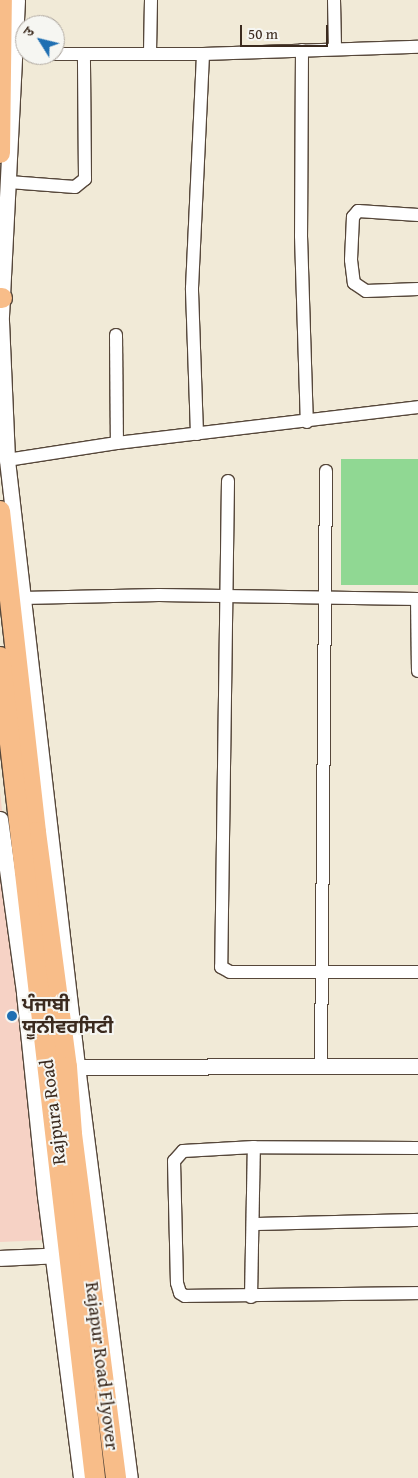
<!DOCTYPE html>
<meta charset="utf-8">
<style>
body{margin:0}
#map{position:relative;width:418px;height:1478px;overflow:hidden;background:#f1ead7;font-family:"Gentium Book Plus","Noto Serif Devanagari","Noto Sans Gurmukhi",serif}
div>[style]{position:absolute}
.built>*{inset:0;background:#f6d2c5}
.green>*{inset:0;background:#90d893;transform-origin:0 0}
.roads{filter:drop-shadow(1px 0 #56473a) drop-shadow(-1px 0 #56473a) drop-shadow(0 1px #56473a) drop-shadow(0 -1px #56473a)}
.minor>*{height:12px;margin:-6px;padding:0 6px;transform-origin:6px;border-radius:6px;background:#fff}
.tertiary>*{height:15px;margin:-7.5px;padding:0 7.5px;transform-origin:7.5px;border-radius:7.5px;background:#fff}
.trunk>*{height:20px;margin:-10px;padding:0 10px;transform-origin:10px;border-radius:10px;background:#f8bd89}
.dots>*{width:14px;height:14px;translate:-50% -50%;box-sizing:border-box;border:2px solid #f6f6f2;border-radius:50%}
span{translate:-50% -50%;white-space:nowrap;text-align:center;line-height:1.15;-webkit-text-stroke:4px #f6f6f2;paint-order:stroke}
.poi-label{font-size:19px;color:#3b2a1e;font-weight:700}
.left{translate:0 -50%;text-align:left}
.street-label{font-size:19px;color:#3b2a1e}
.north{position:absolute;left:15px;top:15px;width:50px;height:50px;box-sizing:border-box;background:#f6f6f2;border:1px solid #aba49d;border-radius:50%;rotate:306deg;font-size:14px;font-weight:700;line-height:20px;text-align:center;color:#3b2a1e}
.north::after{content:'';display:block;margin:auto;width:18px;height:22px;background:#1f6fb2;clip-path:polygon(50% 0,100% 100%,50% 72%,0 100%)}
.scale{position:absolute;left:240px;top:25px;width:88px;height:22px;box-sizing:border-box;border:2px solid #3b2a1e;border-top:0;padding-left:6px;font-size:15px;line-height:18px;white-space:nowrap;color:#3b2a1e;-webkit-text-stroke:4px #f6f6f2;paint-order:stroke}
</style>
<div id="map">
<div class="built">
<div style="clip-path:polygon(0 791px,47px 1240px,0 1242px)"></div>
</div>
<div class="green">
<div style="left:418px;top:459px;width:126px;height:77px;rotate:90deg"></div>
</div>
<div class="roads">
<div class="minor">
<div style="left:334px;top:0;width:48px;rotate:88.8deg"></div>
<div style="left:302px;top:50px;width:186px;rotate:90.3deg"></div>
<div style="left:301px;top:236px;width:186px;rotate:88.2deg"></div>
<div style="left:150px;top:52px;width:52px;rotate:-88.9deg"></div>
<div style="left:55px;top:54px;width:148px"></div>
<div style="left:203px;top:54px;width:215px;rotate:-1.9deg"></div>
<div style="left:9px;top:182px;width:66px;rotate:4.3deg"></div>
<div style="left:75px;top:187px;width:13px;rotate:-39deg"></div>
<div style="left:85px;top:179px;width:125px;rotate:-90.5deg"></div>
<div style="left:418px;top:215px;width:60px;rotate:-176.2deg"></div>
<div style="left:358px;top:211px;width:8px;rotate:130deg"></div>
<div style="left:353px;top:217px;width:43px;rotate:92.7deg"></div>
<div style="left:351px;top:260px;width:23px;rotate:83deg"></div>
<div style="left:354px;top:283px;width:14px;rotate:34deg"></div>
<div style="left:366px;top:291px;width:52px;rotate:-2.2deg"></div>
<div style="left:116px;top:335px;width:108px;rotate:89.5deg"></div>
<div style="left:197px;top:434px;width:146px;rotate:-92deg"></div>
<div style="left:192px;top:288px;width:234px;rotate:-87.3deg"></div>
<div style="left:7px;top:460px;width:111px;rotate:-8.8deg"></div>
<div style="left:117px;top:443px;width:303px;rotate:-6.8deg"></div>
<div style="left:228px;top:481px;width:486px;rotate:90.8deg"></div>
<div style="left:221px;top:967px;width:10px;rotate:29deg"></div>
<div style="left:230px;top:972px;width:188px"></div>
<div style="left:22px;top:598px;width:137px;rotate:-1.3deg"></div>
<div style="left:159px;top:595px;width:259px;rotate:0.9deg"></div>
<div style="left:417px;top:599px;width:72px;rotate:89.2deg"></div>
<div style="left:321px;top:1066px;width:595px;rotate:-89.52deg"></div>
<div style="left:418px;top:1148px;width:164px;rotate:-179.7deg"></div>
<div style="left:254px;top:1147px;width:71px;rotate:176.8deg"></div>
<div style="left:183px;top:1151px;width:13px;rotate:132deg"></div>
<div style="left:174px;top:1161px;width:122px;rotate:88.6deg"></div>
<div style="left:177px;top:1283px;width:10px;rotate:73deg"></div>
<div style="left:180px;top:1293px;width:6px;rotate:31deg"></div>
<div style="left:185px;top:1296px;width:233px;rotate:-0.7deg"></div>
<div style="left:253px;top:1224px;width:165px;rotate:-1.4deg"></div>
<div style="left:251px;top:1297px;width:150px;rotate:-88.9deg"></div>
</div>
<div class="tertiary">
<div style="left:17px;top:0;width:321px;rotate:92.9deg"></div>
<div style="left:1px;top:321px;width:139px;rotate:87.5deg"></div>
<div style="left:7px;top:460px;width:610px;rotate:83.41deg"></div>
<div style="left:77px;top:1066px;width:415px;rotate:82.7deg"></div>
<div style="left:0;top:819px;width:176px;rotate:82.1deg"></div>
<div style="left:24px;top:993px;width:204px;rotate:84.1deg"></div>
<div style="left:45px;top:1196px;width:284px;rotate:82.7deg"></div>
<div style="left:67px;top:1067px;width:351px;rotate:-0.2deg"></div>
<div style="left:0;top:1258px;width:64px;rotate:-2.7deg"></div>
</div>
<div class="trunk">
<div style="left:0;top:153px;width:153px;rotate:-89.3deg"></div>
<div style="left:0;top:298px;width:2px"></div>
<div style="left:0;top:511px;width:323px;rotate:83.6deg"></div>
<div style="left:36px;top:832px;width:237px;rotate:82.5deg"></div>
<div style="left:67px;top:1067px;width:67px;rotate:85.7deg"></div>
<div style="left:72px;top:1134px;width:347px;rotate:82.7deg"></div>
<div style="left:0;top:657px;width:826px;rotate:83.4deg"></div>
</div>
</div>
<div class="dots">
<div style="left:12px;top:1016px;background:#1f6fb2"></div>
</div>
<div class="poi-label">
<span class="left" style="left:22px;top:1016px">ਪੰਜਾਬੀ<br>ਯੂਨੀਵਰਸਿਟੀ</span>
</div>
<div class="street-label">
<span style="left:53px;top:1112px;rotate:-97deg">Rajpura Road</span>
<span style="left:102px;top:1366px;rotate:83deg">Rajapur Road Flyover</span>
</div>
<div class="north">उ</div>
<div class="scale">50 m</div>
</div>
